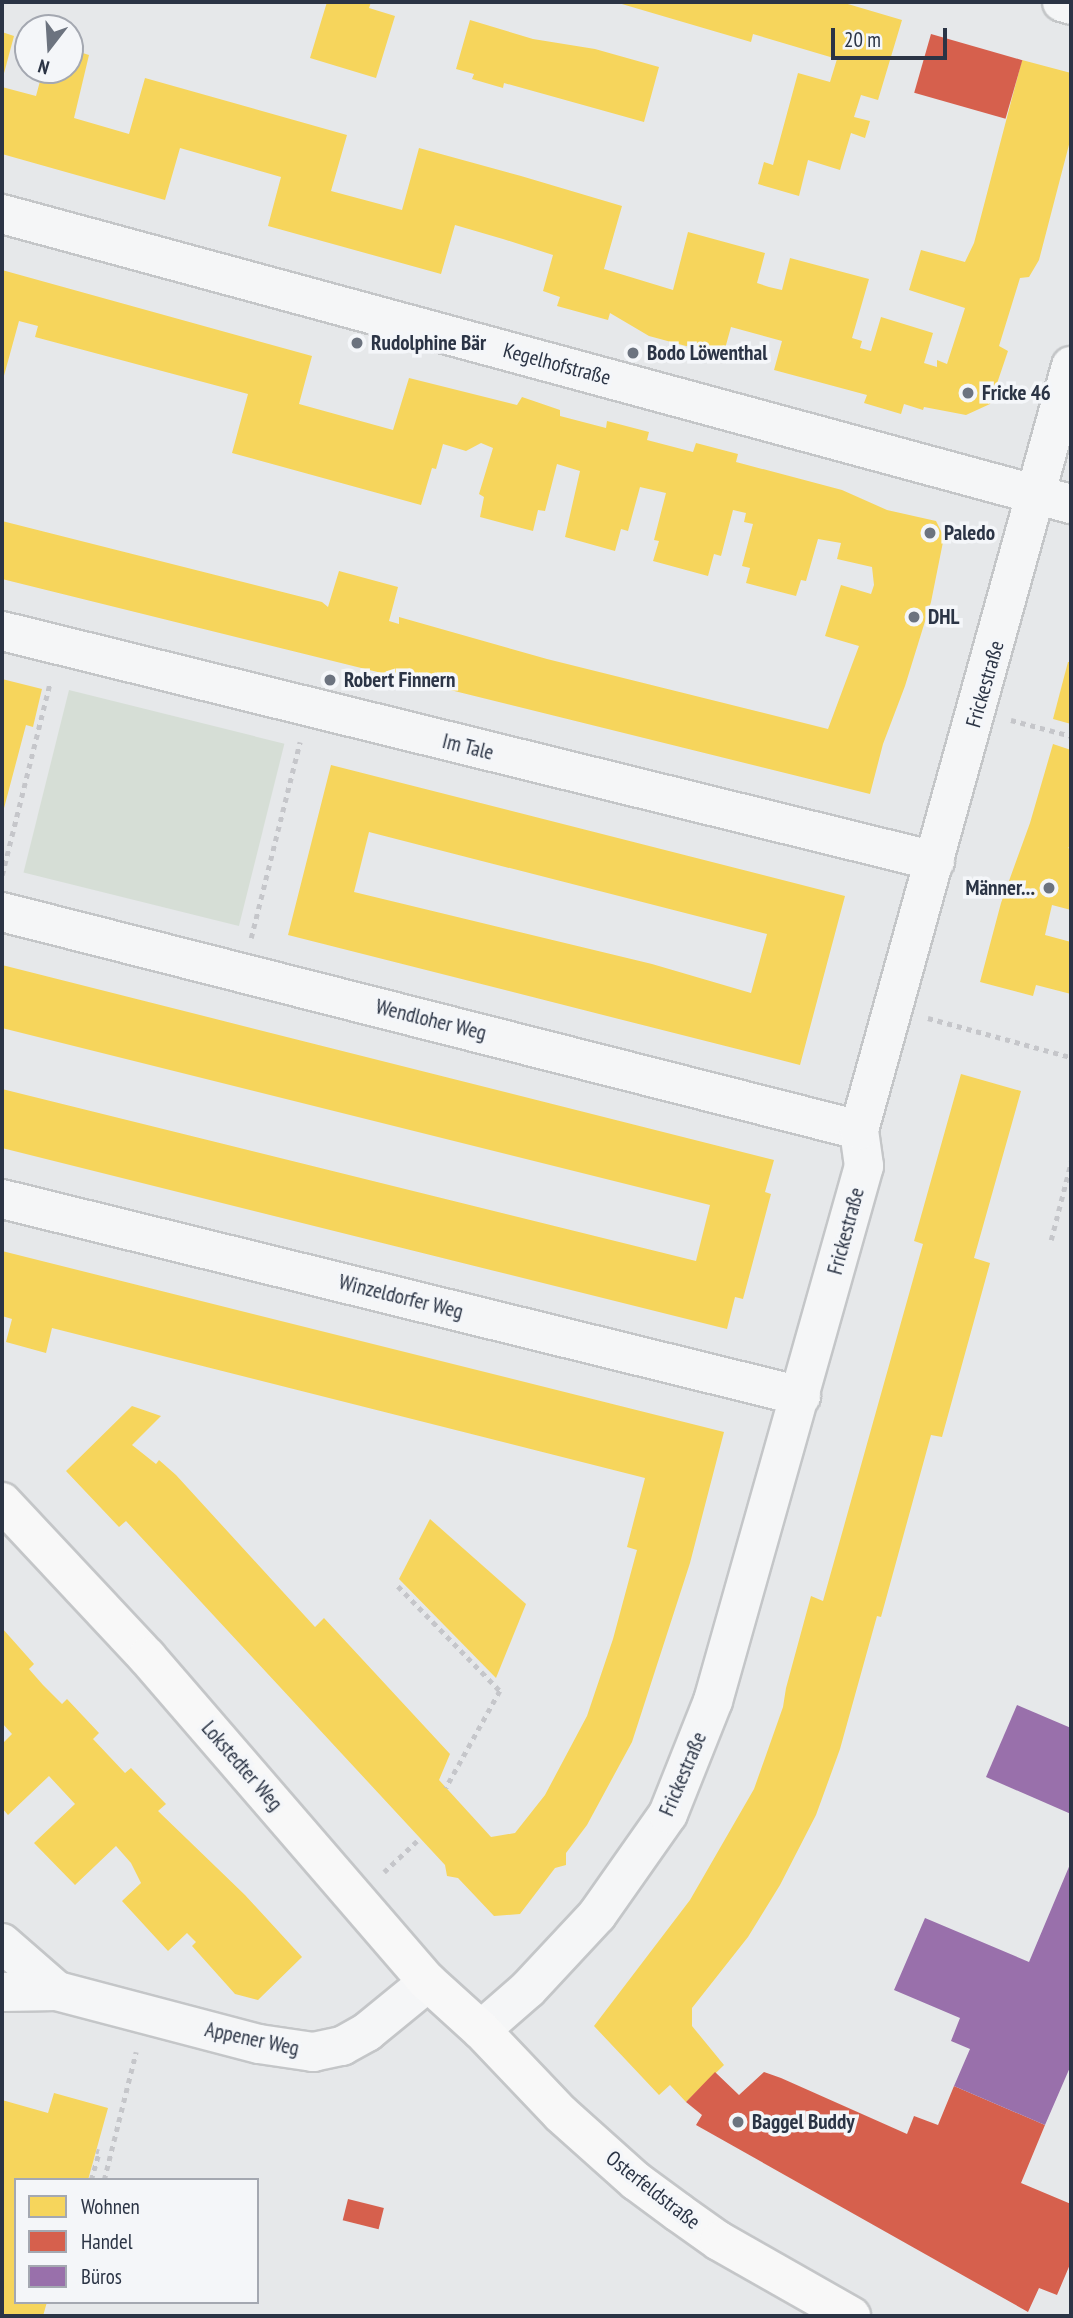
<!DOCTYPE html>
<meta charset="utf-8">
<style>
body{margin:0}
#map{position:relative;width:1073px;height:2318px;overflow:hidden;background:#e6e8ea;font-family:"PT Sans Narrow",sans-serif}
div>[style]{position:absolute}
.green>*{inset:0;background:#d6ded6;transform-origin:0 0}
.homes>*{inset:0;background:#f6d55c}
.shops>*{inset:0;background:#d6604d;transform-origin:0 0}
.offices>*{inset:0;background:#9970ab}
.path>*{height:4.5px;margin-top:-2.25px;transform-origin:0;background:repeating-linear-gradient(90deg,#c5c6ca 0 5px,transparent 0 10px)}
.roads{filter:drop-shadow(2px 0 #c4c6c8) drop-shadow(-2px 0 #c4c6c8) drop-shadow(0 2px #c4c6c8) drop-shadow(0 -2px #c4c6c8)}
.street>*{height:38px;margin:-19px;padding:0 19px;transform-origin:19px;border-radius:19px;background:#f5f6f7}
.primary>*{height:38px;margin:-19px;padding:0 19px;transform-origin:19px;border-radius:19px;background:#f8f8f8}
.dots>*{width:19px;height:19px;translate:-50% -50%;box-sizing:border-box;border:4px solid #f4f6f9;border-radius:50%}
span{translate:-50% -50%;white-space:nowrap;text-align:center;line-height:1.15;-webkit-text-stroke:7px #f4f6f9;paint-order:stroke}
.poi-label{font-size:21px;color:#2b3445;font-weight:700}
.left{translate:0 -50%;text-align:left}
.right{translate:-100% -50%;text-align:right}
.street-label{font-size:21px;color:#2b3445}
.frame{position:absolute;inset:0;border:4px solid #2b3445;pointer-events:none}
.legend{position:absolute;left:14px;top:2178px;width:245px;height:126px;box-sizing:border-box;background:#f4f6f9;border:2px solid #a4a8b1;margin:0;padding:9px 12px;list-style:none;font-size:21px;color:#2b3445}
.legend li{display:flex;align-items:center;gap:14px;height:35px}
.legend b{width:35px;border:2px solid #a4a8b1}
.north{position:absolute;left:14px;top:14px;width:70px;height:70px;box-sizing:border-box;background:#f4f6f9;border:2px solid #a4a8b1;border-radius:50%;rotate:197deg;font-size:19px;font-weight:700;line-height:28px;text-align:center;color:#2b3445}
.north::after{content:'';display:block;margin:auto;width:24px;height:32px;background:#6c737f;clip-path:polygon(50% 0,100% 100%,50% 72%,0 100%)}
.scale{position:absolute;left:831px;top:28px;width:116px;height:32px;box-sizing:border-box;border:4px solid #2b3445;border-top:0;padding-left:9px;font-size:21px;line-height:24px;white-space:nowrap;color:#2b3445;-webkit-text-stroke:5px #f4f6f9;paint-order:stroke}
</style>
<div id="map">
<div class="green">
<div style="left:69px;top:690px;width:222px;height:188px;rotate:14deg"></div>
</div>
<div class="homes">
<div style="clip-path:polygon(327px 2px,371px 2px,369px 8px,395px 16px,376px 78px,310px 58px)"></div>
<div style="clip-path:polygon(615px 2px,841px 2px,902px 20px,878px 100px,861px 95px,854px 117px,870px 121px,865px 138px,851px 133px,840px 170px,808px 160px,799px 196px,758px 184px,764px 162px,773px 165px,798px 73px,830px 82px,837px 59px,753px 34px,751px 42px)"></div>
<div style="clip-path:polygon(470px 20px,533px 39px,595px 49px,659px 67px,644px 122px,504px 83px,503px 88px,472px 79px,474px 74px,456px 69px)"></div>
<div style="clip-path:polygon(2px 32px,14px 36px,3px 77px,2px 77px)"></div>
<div style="clip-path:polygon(70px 49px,89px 55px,74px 118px,129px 134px,145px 78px,347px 135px,331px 191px,402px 210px,419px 148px,521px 176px,622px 206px,604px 269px,673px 290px,688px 232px,765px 253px,757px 283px,769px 287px,782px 290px,790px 258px,869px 279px,852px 338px,862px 341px,860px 348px,871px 351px,881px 317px,933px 333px,924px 363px,937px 367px,937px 360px,947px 364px,965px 308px,909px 290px,921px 250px,965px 262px,974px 243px,1022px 60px,1071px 73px,1071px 137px,1039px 260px,1029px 277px,1020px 278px,999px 346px,1008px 351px,990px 404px,966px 415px,924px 407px,923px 410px,904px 404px,901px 414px,864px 403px,867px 395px,774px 370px,782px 341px,731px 327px,723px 356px,649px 336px,610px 313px,608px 320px,557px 306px,560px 297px,543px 291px,553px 255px,503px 239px,455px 225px,441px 274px,268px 226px,281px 177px,180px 148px,165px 200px,2px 154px,2px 87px,36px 96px,43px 70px,70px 70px)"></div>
<div style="clip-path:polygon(2px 270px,312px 356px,299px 404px,393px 430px,409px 378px,517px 405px,522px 397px,560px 410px,560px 416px,606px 428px,607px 421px,649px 432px,647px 440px,693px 452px,696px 443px,738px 454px,736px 462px,842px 490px,887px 510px,936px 521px,944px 537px,931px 602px,905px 686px,883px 744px,870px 794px,2px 579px,2px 521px,322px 602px,328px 607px,339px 571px,398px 587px,389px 621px,399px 624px,399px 617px,547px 659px,828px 729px,859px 646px,825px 636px,841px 585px,871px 594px,874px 585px,872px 567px,837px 559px,841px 543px,818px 539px,806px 581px,801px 580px,796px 596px,746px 583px,750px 568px,742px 566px,753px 524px,744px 522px,746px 513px,733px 510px,721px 556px,714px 554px,708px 576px,653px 561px,659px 541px,654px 540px,666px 493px,640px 487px,628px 531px,621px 529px,615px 551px,565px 537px,580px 471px,557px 464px,545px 511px,538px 510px,533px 531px,480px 517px,484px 497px,479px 494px,493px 448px,481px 443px,466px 451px,443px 444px,436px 469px,432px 468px,421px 505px,232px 453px,248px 394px,35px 337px,38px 326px,19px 321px,2px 383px)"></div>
<div style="clip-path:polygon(1068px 662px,1071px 662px,1071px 724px,1053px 719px)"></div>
<div style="clip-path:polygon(2px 679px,42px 689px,33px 727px,26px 725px,3px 812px)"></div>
<div style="clip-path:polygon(1053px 744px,1071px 750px,1071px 845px,1068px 848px,1071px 849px,1071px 910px,1052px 905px,1045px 935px,1071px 942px,1071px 994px,1036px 985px,1033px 996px,980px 982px,1001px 903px,1030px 823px)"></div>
<div style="clip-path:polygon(evenodd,331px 765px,845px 896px,800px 1065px,288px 935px,331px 765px,369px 832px,767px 934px,751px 993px,652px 964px,354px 892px,369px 832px)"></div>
<div style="clip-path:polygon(2px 965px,774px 1160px,765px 1192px,771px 1194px,743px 1299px,735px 1297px,727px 1329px,2px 1148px,2px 1089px,696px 1261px,710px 1205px,2px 1028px)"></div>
<div style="clip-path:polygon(961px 1074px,1021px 1091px,974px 1258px,990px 1263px,942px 1437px,931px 1435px,881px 1617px,877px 1616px,840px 1749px,816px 1815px,780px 1885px,748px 1937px,692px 2008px,692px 2026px,724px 2065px,686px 2102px,670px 2085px,659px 2095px,594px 2026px,690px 1900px,754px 1789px,783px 1707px,786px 1688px,811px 1596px,823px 1601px,923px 1244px,914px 1241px)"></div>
<div style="clip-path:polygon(2px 1251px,724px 1432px,690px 1563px,632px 1742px,587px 1825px,566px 1853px,566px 1865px,555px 1868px,520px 1914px,494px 1916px,458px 1878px,447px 1876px,445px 1865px,126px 1521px,119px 1527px,66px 1471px,132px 1406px,161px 1416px,132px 1445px,156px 1464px,159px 1460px,176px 1475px,315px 1627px,324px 1618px,450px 1754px,439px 1780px,491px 1837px,515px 1833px,545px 1795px,587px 1716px,613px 1639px,637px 1550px,627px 1547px,645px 1478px,52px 1328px,46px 1353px,6px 1342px,12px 1319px,2px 1316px)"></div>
<div style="clip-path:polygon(430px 1519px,526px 1604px,496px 1678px,399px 1579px)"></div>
<div style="clip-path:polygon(2px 1628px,34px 1664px,29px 1669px,43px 1685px,62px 1704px,67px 1699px,99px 1733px,93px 1739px,125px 1773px,131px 1768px,166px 1804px,158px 1811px,245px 1895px,302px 1957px,258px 2000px,235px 1994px,192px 1946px,196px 1942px,187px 1933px,168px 1951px,122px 1901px,141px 1883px,131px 1863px,116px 1846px,75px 1885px,34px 1843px,75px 1804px,49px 1776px,8px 1815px,2px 1808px,2px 1744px,12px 1734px,2px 1723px)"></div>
<div style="clip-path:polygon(54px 2093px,108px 2108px,88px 2180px,16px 2180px,16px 2302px,47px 2302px,43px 2316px,2px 2316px,2px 2100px,48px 2113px)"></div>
</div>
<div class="shops">
<div style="left:931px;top:34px;width:95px;height:61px;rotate:16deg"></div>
<div style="clip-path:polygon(715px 2072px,739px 2095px,764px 2072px,781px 2078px,907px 2134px,914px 2116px,938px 2125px,954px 2086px,1045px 2125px,1021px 2183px,1071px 2204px,1071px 2262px,1057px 2295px,1039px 2288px,1028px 2312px,696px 2125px,702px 2115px,686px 2102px)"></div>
<div style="left:348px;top:2199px;width:37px;height:22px;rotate:14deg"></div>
</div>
<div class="offices">
<div style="clip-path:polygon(1017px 1705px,1071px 1728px,1071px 1814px,986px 1777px)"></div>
<div style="clip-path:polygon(1071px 1862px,1071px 2065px,1045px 2125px,954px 2086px,970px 2049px,951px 2041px,960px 2018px,894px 1990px,925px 1918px,1029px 1962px)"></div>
</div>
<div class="path">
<div style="left:1011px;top:720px;width:62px;rotate:14.9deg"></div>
<div style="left:2px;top:875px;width:198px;rotate:-76deg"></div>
<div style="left:251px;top:938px;width:202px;rotate:-76deg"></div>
<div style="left:928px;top:1018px;width:148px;rotate:15.3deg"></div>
<div style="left:1051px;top:1240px;width:81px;rotate:-75.6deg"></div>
<div style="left:398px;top:1586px;width:146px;rotate:45.8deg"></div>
<div style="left:500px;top:1691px;width:111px;rotate:119.1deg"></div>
<div style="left:384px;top:1872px;width:48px;rotate:-43.3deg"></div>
<div style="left:91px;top:2180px;width:29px;rotate:-74deg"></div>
<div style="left:99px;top:2152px;width:3px;rotate:-162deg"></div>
<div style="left:104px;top:2180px;width:132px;rotate:-76deg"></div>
</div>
<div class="roads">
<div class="street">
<div style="left:1062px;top:2px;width:9px;rotate:18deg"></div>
<div style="left:2px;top:214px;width:1108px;rotate:15.18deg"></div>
<div style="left:2px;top:631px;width:961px;rotate:13.85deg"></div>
<div style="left:2px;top:912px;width:884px;rotate:14.27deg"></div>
<div style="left:2px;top:1199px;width:823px;rotate:13.85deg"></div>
<div style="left:2px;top:1943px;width:73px;rotate:41.1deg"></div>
<div style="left:57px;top:1991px;width:55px;rotate:179deg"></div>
<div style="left:57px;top:1991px;width:209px;rotate:14.7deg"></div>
<div style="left:259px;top:2044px;width:55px;rotate:8.4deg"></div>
<div style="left:313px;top:2052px;width:30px;rotate:-12deg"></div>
<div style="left:342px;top:2046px;width:29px;rotate:-29deg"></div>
<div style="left:367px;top:2032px;width:79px;rotate:-39.3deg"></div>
<div style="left:481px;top:2030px;width:62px;rotate:-41.1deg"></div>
<div style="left:528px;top:1989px;width:101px;rotate:-47deg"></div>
<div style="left:597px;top:1915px;width:123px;rotate:-54.9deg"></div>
<div style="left:668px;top:1814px;width:122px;rotate:-68.3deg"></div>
<div style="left:713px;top:1701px;width:556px;rotate:-74.24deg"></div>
<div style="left:864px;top:1166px;width:36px;rotate:-98deg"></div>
<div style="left:859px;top:1130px;width:793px;rotate:-74.49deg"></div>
</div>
<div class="primary">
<div style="left:2px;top:1502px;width:212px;rotate:46.9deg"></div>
<div style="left:147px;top:1657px;width:430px;rotate:49.2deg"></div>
<div style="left:428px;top:1982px;width:72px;rotate:42.2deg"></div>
<div style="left:481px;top:2030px;width:116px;rotate:46.4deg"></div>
<div style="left:561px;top:2114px;width:101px;rotate:41.8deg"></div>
<div style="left:636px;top:2181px;width:52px;rotate:36.4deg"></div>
<div style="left:678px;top:2212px;width:50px;rotate:35.3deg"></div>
<div style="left:719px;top:2241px;width:152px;rotate:29.6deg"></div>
</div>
</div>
<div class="dots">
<div style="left:357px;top:343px;background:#6c737f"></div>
<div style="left:633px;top:353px;background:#6c737f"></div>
<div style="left:968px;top:393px;background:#6c737f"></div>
<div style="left:930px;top:533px;background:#6c737f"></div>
<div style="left:914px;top:617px;background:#6c737f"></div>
<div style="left:330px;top:680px;background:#6c737f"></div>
<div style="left:1049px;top:888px;background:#6c737f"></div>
<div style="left:738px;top:2122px;background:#6c737f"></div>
</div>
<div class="poi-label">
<span class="left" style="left:371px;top:343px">Rudolphine Bär</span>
<span class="left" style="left:647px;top:353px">Bodo Löwenthal</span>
<span class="left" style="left:982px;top:393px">Fricke 46</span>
<span class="left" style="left:944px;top:533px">Paledo</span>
<span class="left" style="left:928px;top:617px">DHL</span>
<span class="left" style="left:344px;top:680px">Robert Finnern</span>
<span class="right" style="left:1035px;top:888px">Männer...</span>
<span class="left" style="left:752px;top:2122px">Baggel Buddy</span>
</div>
<div class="street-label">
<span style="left:557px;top:364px;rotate:15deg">Kegelhofstraße</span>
<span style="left:985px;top:684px;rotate:-74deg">Frickestraße</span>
<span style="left:468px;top:747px;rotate:14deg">Im Tale</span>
<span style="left:431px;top:1020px;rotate:14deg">Wendloher Weg</span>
<span style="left:846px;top:1231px;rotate:-75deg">Frickestraße</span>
<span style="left:401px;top:1297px;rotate:14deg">Winzeldorfer Weg</span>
<span style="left:242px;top:1766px;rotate:49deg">Lokstedter Weg</span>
<span style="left:683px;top:1774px;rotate:-67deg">Frickestraße</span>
<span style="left:252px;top:2039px;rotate:12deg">Appener Weg</span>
<span style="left:653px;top:2190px;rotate:38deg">Osterfeldstraße</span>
</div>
<div class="frame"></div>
<ul class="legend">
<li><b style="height:19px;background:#f6d55c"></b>Wohnen</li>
<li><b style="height:19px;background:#d6604d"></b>Handel</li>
<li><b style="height:19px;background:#9970ab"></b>Büros</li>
</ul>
<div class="north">N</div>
<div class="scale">20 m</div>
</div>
